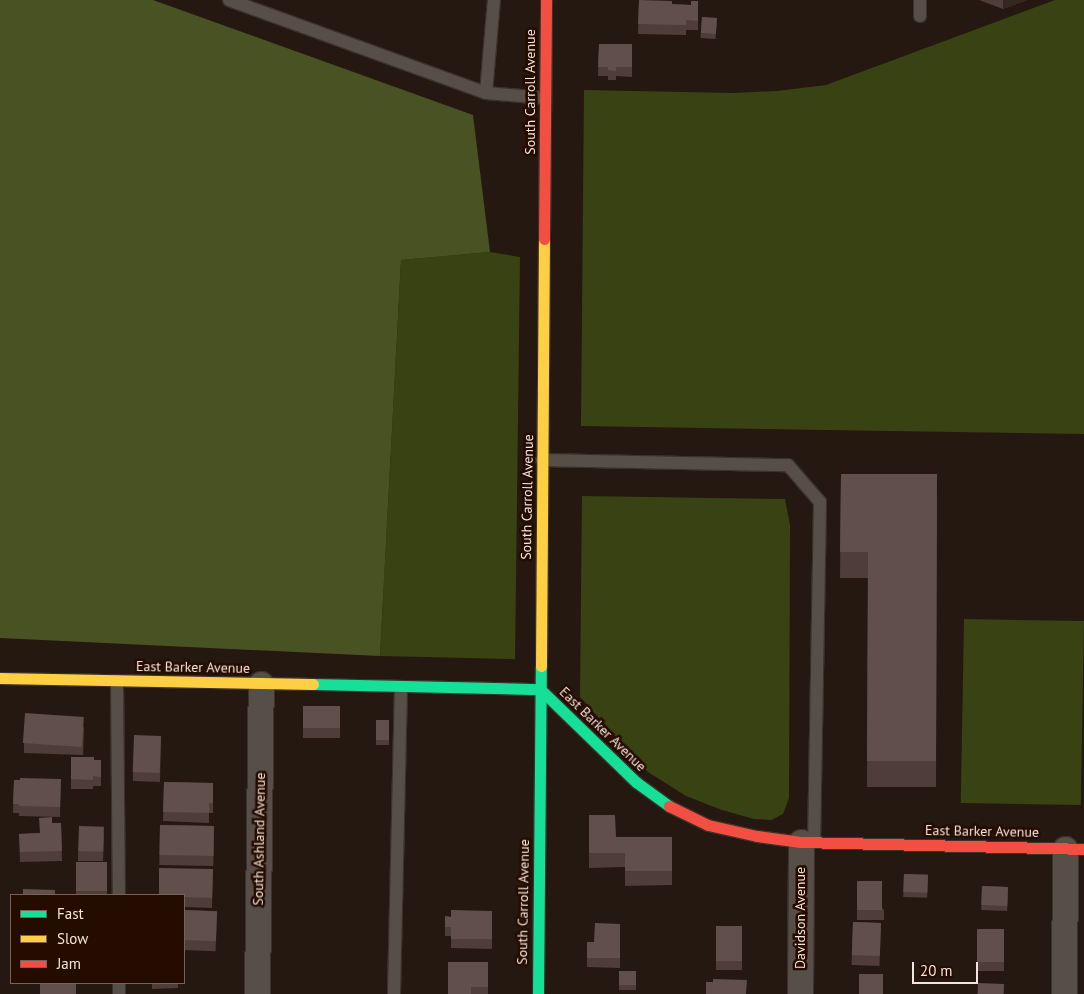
<!DOCTYPE html>
<style>
body{margin:0}
#map{position:relative;width:1084px;height:994px;overflow:hidden;background:#251810;font-family:"PT Sans",sans-serif}
div>[style]{position:absolute}
.green>*{inset:0;background:#394213;transform-origin:0 0}
.forest>*{inset:0;background:#495223}
.roads{filter:drop-shadow(1px 0 #3c312c) drop-shadow(-1px 0 #3c312c) drop-shadow(0 1px #3c312c) drop-shadow(0 -1px #3c312c)}
.lane>*{height:12px;margin:-6px;padding:0 6px;transform-origin:6px;border-radius:6px;background:#584e48}
.street>*{height:25px;margin:-12.5px;padding:0 12.5px;transform-origin:12.5px;border-radius:12.5px;background:#584e48}
.fast>*{height:11px;margin:-5.5px;padding:0 5.5px;transform-origin:5.5px;border-radius:5.5px;background:#16e098}
.slow>*{height:11px;margin:-5.5px;padding:0 5.5px;transform-origin:5.5px;border-radius:5.5px;background:#ffcf43}
.jam>*{height:11px;margin:-5.5px;padding:0 5.5px;transform-origin:5.5px;border-radius:5.5px;background:#f24e42}
.wall>*{inset:0;background:#4e3d38;transform-origin:0 0}
.shaded-wall>*{inset:0;background:#362621}
.building>*{inset:0;background:#604f4a;transform-origin:0 0}
span{translate:-50% -50%;white-space:nowrap;text-align:center;line-height:1.15;-webkit-text-stroke:5px #240c01;paint-order:stroke}
.street-label{font-size:14px;color:#f7e4db}
.legend{position:absolute;left:10px;top:894px;width:175px;height:90px;box-sizing:border-box;background:#240c01;border:1px solid #786258;margin:0;padding:6px 9px;list-style:none;font-size:15px;color:#f7e4db}
.legend li{display:flex;align-items:center;gap:10px;height:25px}
.legend b{width:25px;border:1px solid #786258}
.scale{position:absolute;left:912px;top:962px;width:66px;height:22px;box-sizing:border-box;border:2px solid #f7e4db;border-top:0;padding-left:6px;font-size:15px;line-height:18px;white-space:nowrap;color:#f7e4db;-webkit-text-stroke:4px #240c01;paint-order:stroke}
</style>
<div id="map">
<div class="green">
<div style="clip-path:polygon(1055px 0,1084px 0,1084px 434px,581px 426px,584px 90px,733px 93px,777px 91px,826px 85px)"></div>
<div style="clip-path:polygon(490px 252px,520px 257px,515px 659px,380px 656px,401px 260px)"></div>
<div style="clip-path:polygon(582px 496px,785px 499px,790px 525px,789px 798px,783px 814px,771px 820px,754px 819px,722px 810px,686px 796px,648px 772px,580px 697px)"></div>
<div style="left:964px;top:619px;width:120px;height:184px;rotate:1deg"></div>
</div>
<div class="forest">
<div style="clip-path:polygon(0 0,153px 0,473px 115px,490px 252px,401px 260px,380px 656px,0 638px)"></div>
</div>
<div class="roads">
<div class="lane">
<div style="left:229px;top:0;width:273px;rotate:19.9deg"></div>
<div style="left:486px;top:93px;width:59px;rotate:4.8deg"></div>
<div style="left:920px;top:0;width:16px;rotate:90deg"></div>
<div style="left:486px;top:93px;width:93px;rotate:-85.1deg"></div>
<div style="left:542px;top:460px;width:246px;rotate:1.2deg"></div>
<div style="left:788px;top:465px;width:49px;rotate:49.1deg"></div>
<div style="left:820px;top:502px;width:340px;rotate:91deg"></div>
<div style="left:117px;top:681px;width:214px;rotate:89.5deg"></div>
<div style="left:119px;top:994px;width:11px;rotate:-90deg"></div>
<div style="left:394px;top:994px;width:307px;rotate:-88.7deg"></div>
</div>
<div class="street">
<div style="left:257px;top:994px;width:310px;rotate:-89.3deg"></div>
<div style="left:800px;top:994px;width:152px;rotate:-89.6deg"></div>
<div style="left:1064px;top:994px;width:145px;rotate:-89.6deg"></div>
</div>
<div class="fast">
<div style="left:313px;top:684px;width:227px;rotate:1.3deg"></div>
<div style="left:540px;top:689px;width:134px;rotate:44.1deg"></div>
<div style="left:636px;top:782px;width:41px;rotate:36deg"></div>
<div style="left:538px;top:994px;width:328px;rotate:-89.5deg"></div>
</div>
<div class="slow">
<div style="left:541px;top:666px;width:427px;rotate:-89.6deg"></div>
<div style="left:0;top:678px;width:313px;rotate:1.1deg"></div>
</div>
<div class="jam">
<div style="left:544px;top:239px;width:239px;rotate:-89.5deg"></div>
<div style="left:669px;top:806px;width:43px;rotate:26deg"></div>
<div style="left:708px;top:825px;width:50px;rotate:12.7deg"></div>
<div style="left:757px;top:836px;width:44px;rotate:7.8deg"></div>
<div style="left:801px;top:842px;width:283px;rotate:1.4deg"></div>
</div>
</div>
<div class="wall">
<div style="clip-path:polygon(639px 0,672px 4px,691px 5px,698px 1px,698px 30px,686px 30px,686px 35px,638px 34px)"></div>
<div style="clip-path:polygon(979px 0,1027px 0,1003px 9px)"></div>
<div style="left:702px;top:17px;width:15px;height:21px;rotate:4deg"></div>
<div style="clip-path:polygon(599px 44px,632px 44px,632px 77px,616px 76px,616px 80px,608px 80px,608px 76px,598px 76px)"></div>
<div style="clip-path:polygon(841px 474px,937px 474px,936px 787px,867px 787px,868px 578px,840px 578px)"></div>
<div style="left:303px;top:706px;width:37px;height:32px"></div>
<div style="left:376px;top:720px;width:13px;height:25px"></div>
<div style="clip-path:polygon(84px 727px,83px 755px,24px 753px,24px 743px)"></div>
<div style="clip-path:polygon(161px 736px,160px 782px,133px 781px,133px 772px)"></div>
<div style="clip-path:polygon(71px 757px,94px 760px,101px 760px,101px 786px,93px 786px,93px 789px,71px 789px)"></div>
<div style="clip-path:polygon(61px 779px,60px 817px,19px 816px,19px 813px,13px 813px,14px 780px)"></div>
<div style="clip-path:polygon(164px 782px,213px 783px,213px 813px,209px 813px,209px 823px,163px 821px)"></div>
<div style="clip-path:polygon(589px 815px,616px 837px,672px 837px,672px 885px,625px 886px,625px 867px,589px 868px)"></div>
<div style="clip-path:polygon(52px 823px,61px 823px,62px 861px,20px 862px,19px 834px,40px 833px)"></div>
<div style="left:160px;top:825px;width:54px;height:40px;rotate:1deg"></div>
<div style="clip-path:polygon(104px 836px,103px 861px,78px 861px,78px 851px)"></div>
<div style="left:107px;top:862px;width:33px;height:31px;rotate:90deg"></div>
<div style="clip-path:polygon(213px 869px,212px 908px,184px 907px,184px 895px)"></div>
<div style="left:904px;top:874px;width:24px;height:23px;rotate:2deg"></div>
<div style="clip-path:polygon(857px 881px,884px 910px,884px 920px,857px 920px)"></div>
<div style="left:982px;top:886px;width:26px;height:24px;rotate:2deg"></div>
<div style="left:184px;top:910px;width:33px;height:40px;rotate:2deg"></div>
<div style="clip-path:polygon(492px 911px,492px 949px,451px 948px,451px 936px,445px 936px,445px 916px,451px 917px)"></div>
<div style="left:853px;top:922px;width:28px;height:43px;rotate:2deg"></div>
<div style="clip-path:polygon(620px 924px,620px 968px,587px 967px,587px 942px,594px 942px)"></div>
<div style="left:716px;top:926px;width:26px;height:44px"></div>
<div style="left:977px;top:929px;width:27px;height:42px"></div>
<div style="clip-path:polygon(488px 962px,488px 994px,448px 994px)"></div>
<div style="left:619px;top:971px;width:17px;height:19px"></div>
<div style="clip-path:polygon(152px 983px,178px 983px,178px 988px,152px 989px)"></div>
</div>
<div class="shaded-wall">
<div style="clip-path:polygon(1003px 0,1027px 0,1003px 9px)"></div>
</div>
<div class="building">
<div style="clip-path:polygon(639px 0,672px 1px,672px 4px,691px 5px,691px 1px,698px 1px,698px 21px,686px 20px,686px 25px,638px 24px)"></div>
<div style="left:702px;top:17px;width:15px;height:16px;rotate:4deg"></div>
<div style="clip-path:polygon(599px 44px,632px 44px,632px 67px,616px 67px,616px 71px,608px 70px,608px 67px,598px 67px)"></div>
<div style="clip-path:polygon(841px 474px,937px 474px,936px 761px,867px 761px,868px 552px,840px 552px)"></div>
<div style="left:303px;top:706px;width:37px;height:22px"></div>
<div style="left:25px;top:713px;width:59px;height:30px;rotate:4deg"></div>
<div style="left:376px;top:720px;width:13px;height:20px"></div>
<div style="left:134px;top:735px;width:27px;height:37px;rotate:2deg"></div>
<div style="clip-path:polygon(71px 757px,94px 757px,94px 760px,101px 760px,101px 777px,93px 776px,93px 780px,71px 779px)"></div>
<div style="clip-path:polygon(20px 778px,61px 779px,60px 807px,19px 806px,19px 804px,13px 804px,14px 780px,20px 780px)"></div>
<div style="clip-path:polygon(164px 782px,213px 783px,213px 803px,209px 803px,209px 813px,163px 812px)"></div>
<div style="clip-path:polygon(589px 815px,615px 815px,616px 837px,672px 837px,672px 871px,625px 871px,625px 853px,589px 853px)"></div>
<div style="clip-path:polygon(52px 817px,52px 823px,61px 823px,62px 851px,20px 852px,19px 834px,40px 833px,39px 818px)"></div>
<div style="left:160px;top:825px;width:54px;height:30px;rotate:1deg"></div>
<div style="left:79px;top:826px;width:25px;height:25px;rotate:2deg"></div>
<div style="left:107px;top:862px;width:29px;height:31px;rotate:90deg"></div>
<div style="clip-path:polygon(159px 868px,213px 869px,212px 898px,184px 897px,184px 895px,159px 895px)"></div>
<div style="left:904px;top:874px;width:24px;height:18px;rotate:2deg"></div>
<div style="left:857px;top:881px;width:25px;height:29px"></div>
<div style="left:982px;top:886px;width:26px;height:19px;rotate:2deg"></div>
<div style="clip-path:polygon(23px 889px,55px 890px,55px 895px,23px 895px)"></div>
<div style="left:184px;top:910px;width:33px;height:30px;rotate:2deg"></div>
<div style="clip-path:polygon(451px 910px,492px 911px,492px 939px,451px 939px,451px 927px,445px 927px,445px 916px,451px 917px)"></div>
<div style="left:853px;top:922px;width:28px;height:33px;rotate:2deg"></div>
<div style="clip-path:polygon(595px 923px,620px 924px,620px 958px,587px 958px,587px 942px,594px 942px)"></div>
<div style="left:716px;top:926px;width:26px;height:35px"></div>
<div style="left:977px;top:929px;width:27px;height:33px"></div>
<div style="clip-path:polygon(448px 962px,488px 962px,488px 987px,471px 987px,471px 994px,448px 994px)"></div>
<div style="left:619px;top:971px;width:17px;height:14px"></div>
<div style="left:859px;top:974px;width:24px;height:20px"></div>
<div style="clip-path:polygon(713px 979px,747px 980px,746px 994px,706px 994px,706px 982px,713px 982px)"></div>
<div style="left:40px;top:983px;width:36px;height:11px"></div>
<div style="left:978px;top:983px;width:26px;height:11px;rotate:2deg"></div>
</div>
<div class="street-label">
<span style="left:530px;top:92px;rotate:-90deg">South Carroll Avenue</span>
<span style="left:527px;top:497px;rotate:-89deg">South Carroll Avenue</span>
<span style="left:193px;top:667px;rotate:1deg">East Barker Avenue</span>
<span style="left:603px;top:729px;rotate:44deg">East Barker Avenue</span>
<span style="left:982px;top:831px;rotate:1deg">East Barker Avenue</span>
<span style="left:259px;top:839px;rotate:-89deg">South Ashland Avenue</span>
<span style="left:523px;top:902px;rotate:-89deg">South Carroll Avenue</span>
<span style="left:800px;top:918px;rotate:-90deg">Davidson Avenue</span>
</div>
<ul class="legend">
<li><b style="height:6px;background:#16e098"></b>Fast</li>
<li><b style="height:6px;background:#ffcf43"></b>Slow</li>
<li><b style="height:6px;background:#f24e42"></b>Jam</li>
</ul>
<div class="scale">20 m</div>
</div>
